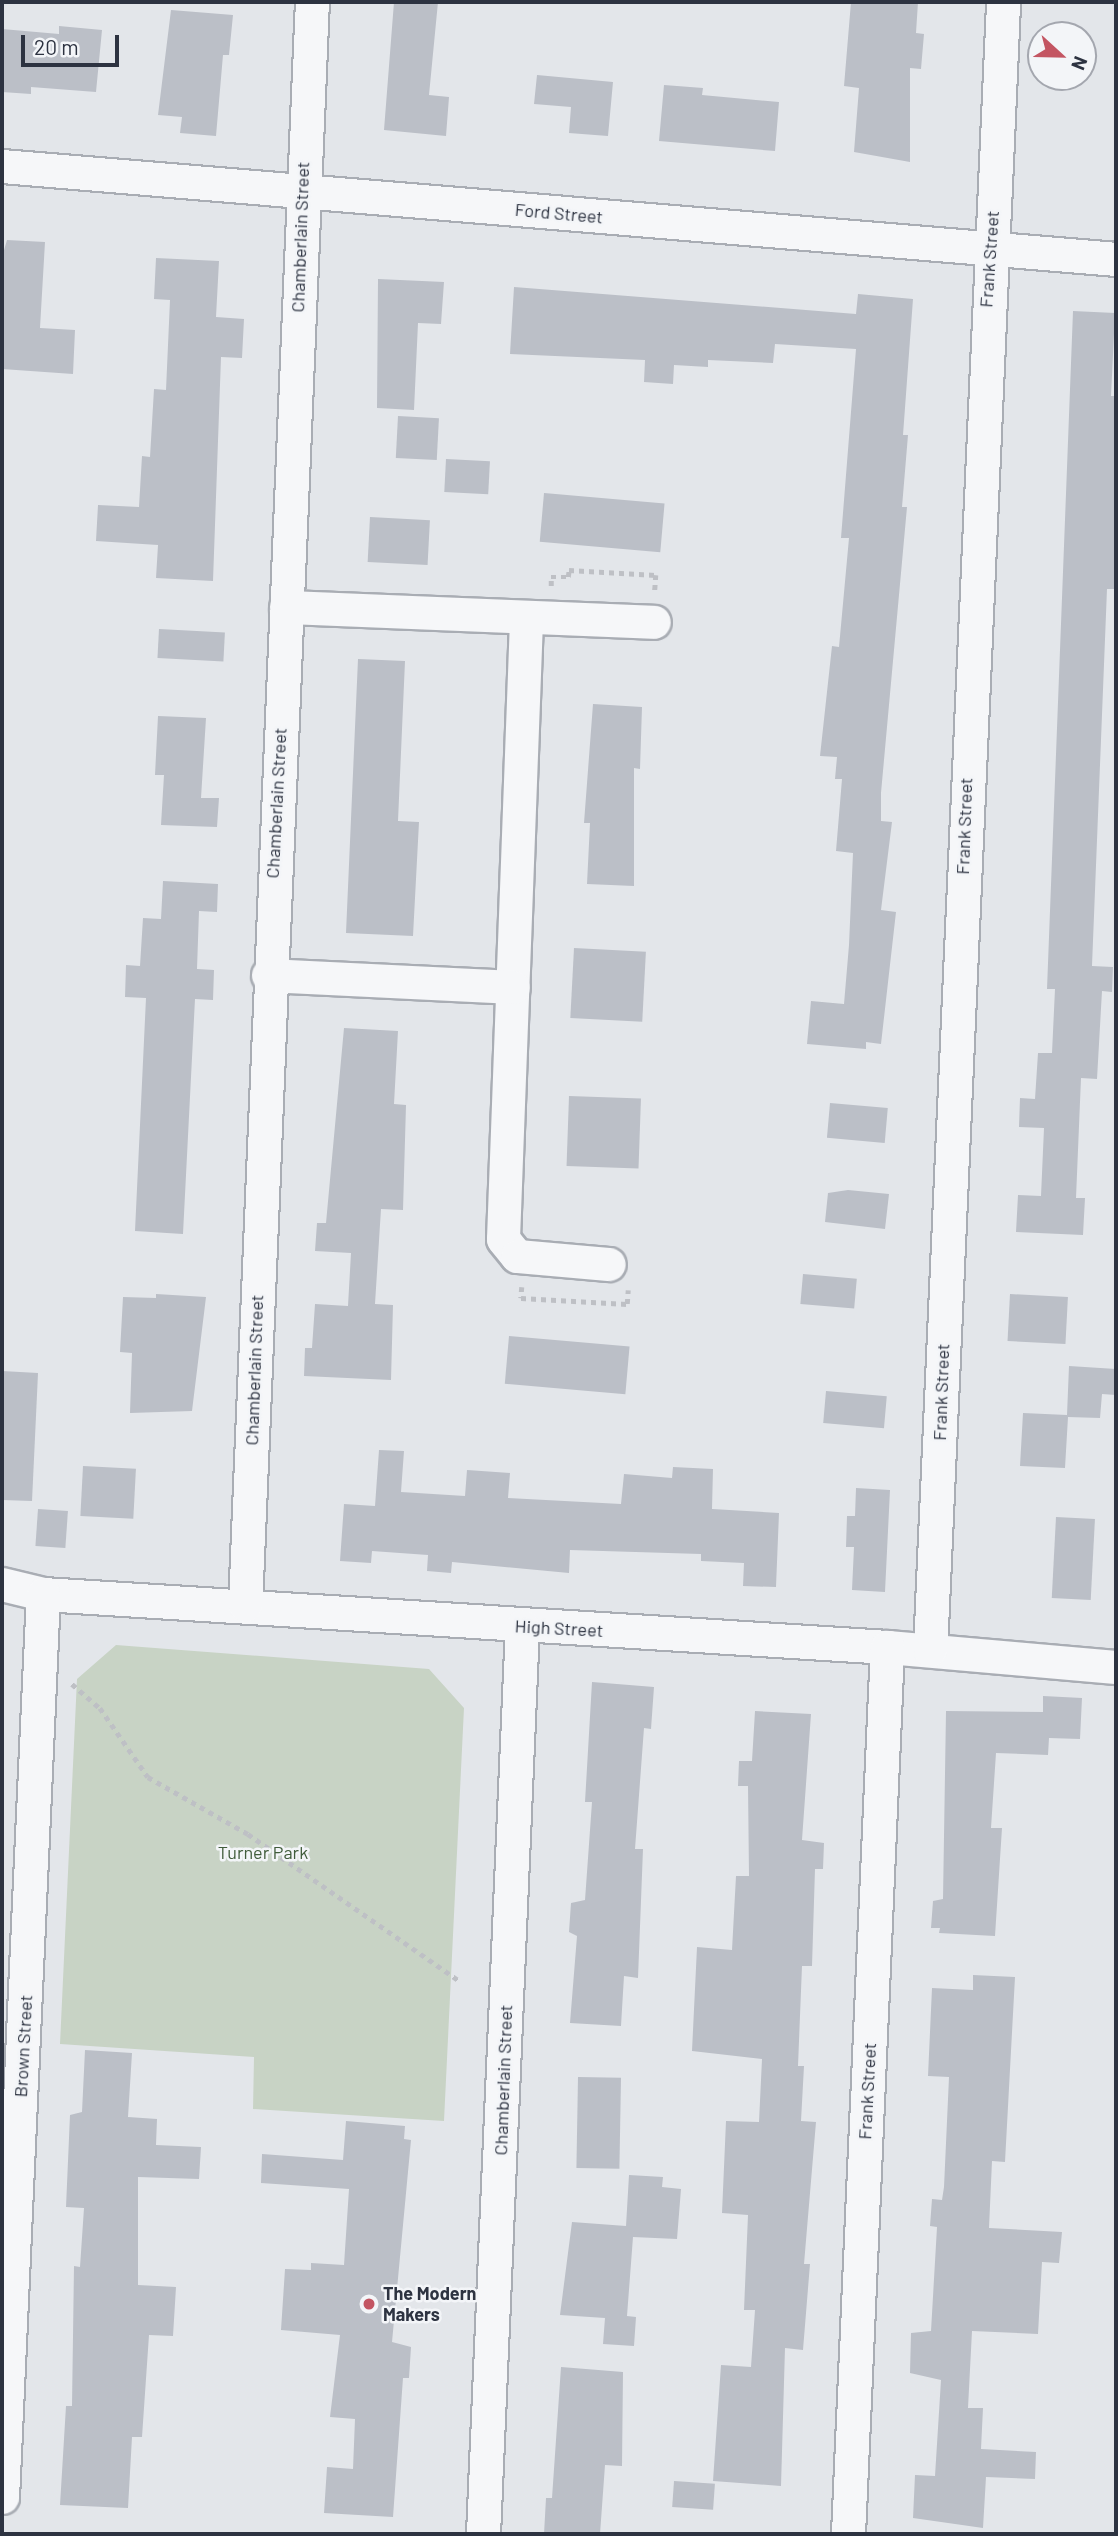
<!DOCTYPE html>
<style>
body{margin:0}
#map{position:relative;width:1118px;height:2536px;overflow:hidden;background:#e3e6ea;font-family:Barlow,sans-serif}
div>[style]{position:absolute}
.green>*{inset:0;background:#c8d3c5}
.building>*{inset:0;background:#bbbfc7;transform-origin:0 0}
.path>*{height:4.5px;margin-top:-2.25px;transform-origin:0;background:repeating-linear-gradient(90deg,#bec0c5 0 5px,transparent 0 10px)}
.roads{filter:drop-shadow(2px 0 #a9adb4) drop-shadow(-2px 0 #a9adb4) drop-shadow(0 2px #a9adb4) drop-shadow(0 -2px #a9adb4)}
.minor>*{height:33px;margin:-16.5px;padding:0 16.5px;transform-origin:16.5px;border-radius:16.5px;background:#f6f7f9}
.dots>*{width:19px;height:19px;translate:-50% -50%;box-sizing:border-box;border:4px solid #f3f5f8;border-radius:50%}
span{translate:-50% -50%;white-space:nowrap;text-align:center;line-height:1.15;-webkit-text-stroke:5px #f3f5f8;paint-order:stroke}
.street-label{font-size:18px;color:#2d3341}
.park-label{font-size:18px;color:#405c3b}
.poi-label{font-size:18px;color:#2d3341;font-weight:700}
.left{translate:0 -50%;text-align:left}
.frame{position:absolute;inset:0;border:4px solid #2d3341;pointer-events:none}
.north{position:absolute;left:1027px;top:21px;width:70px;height:70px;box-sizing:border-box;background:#f3f5f8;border:2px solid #a4a7af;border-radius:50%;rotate:112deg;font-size:19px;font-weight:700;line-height:28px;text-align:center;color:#2d3341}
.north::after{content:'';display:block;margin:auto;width:24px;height:32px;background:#c35562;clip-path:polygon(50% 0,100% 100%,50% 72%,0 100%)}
.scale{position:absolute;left:21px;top:35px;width:98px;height:32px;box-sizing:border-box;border:4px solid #2d3341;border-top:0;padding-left:9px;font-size:21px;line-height:24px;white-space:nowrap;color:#2d3341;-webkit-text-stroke:5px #f3f5f8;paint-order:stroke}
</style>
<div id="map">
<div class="green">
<div style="clip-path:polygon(116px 1645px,429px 1669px,464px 1708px,444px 2121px,253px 2109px,254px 2057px,60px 2044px,77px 1679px)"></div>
</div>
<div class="building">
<div style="clip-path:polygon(394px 2px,438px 2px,429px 95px,449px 97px,446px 136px,384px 130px)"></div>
<div style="clip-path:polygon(851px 2px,918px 2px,916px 33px,924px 34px,921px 69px,910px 68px,910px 162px,854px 152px,859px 88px,844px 86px)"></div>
<div style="clip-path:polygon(171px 10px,233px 15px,229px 55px,223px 55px,216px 136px,180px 133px,182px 117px,158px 115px)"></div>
<div style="clip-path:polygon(59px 26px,102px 30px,96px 92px,31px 87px,31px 94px,2px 92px,2px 29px,59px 34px)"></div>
<div style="clip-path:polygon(537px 75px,613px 82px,608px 136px,569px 133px,571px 107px,534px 104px)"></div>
<div style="clip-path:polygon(664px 85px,703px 88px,702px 95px,779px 102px,775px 151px,659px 141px)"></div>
<div style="clip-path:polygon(7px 240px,45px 242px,40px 328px,75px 330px,73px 374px,2px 369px,2px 257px)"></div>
<div style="clip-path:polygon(156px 258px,219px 261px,216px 317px,244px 319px,242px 358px,221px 357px,213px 581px,156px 578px,158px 545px,96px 541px,98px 505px,139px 507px,142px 456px,150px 457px,154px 389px,166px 390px,170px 300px,154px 299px)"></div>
<div style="clip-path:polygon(378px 279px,444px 282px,441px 324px,418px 323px,414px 410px,377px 408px)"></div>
<div style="clip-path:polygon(514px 287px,856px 314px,858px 294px,913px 299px,903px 435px,908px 435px,902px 507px,907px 507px,881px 793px,881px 821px,892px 822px,881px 910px,896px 912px,881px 1044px,866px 1042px,866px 1049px,807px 1044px,811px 1001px,844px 1004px,849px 945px,853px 853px,836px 851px,842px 779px,835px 779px,837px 757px,820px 756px,832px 646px,839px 647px,849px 538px,841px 538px,856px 349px,775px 344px,773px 363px,708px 360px,708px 367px,674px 365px,673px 384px,644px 382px,645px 360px,510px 354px)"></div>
<div style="clip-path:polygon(1073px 311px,1115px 313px,1111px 396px,1116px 396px,1116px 589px,1107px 589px,1092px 966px,1113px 967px,1112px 992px,1102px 991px,1097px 1079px,1081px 1078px,1076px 1198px,1085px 1198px,1083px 1235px,1016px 1232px,1018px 1195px,1041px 1196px,1044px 1128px,1019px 1127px,1020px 1098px,1035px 1099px,1038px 1053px,1052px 1053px,1055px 989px,1047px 989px)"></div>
<div style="left:398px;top:416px;width:41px;height:42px;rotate:3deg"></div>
<div style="left:446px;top:459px;width:44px;height:33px;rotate:3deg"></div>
<div style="left:544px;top:493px;width:121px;height:49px;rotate:5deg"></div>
<div style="left:370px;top:517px;width:60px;height:45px;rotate:3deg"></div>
<div style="left:159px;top:629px;width:66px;height:29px;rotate:3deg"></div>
<div style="clip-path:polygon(358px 659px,405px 661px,398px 821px,419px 822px,413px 936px,346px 933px)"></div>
<div style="clip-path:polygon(593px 704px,642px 707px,640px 769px,634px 768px,634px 886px,587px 884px,590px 823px,584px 823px)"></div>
<div style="clip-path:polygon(158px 716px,206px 718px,201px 798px,219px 798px,217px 827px,161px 825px,164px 775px,155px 775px)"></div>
<div style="clip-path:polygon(163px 881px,218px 884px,217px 912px,199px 911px,197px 969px,214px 970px,213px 1000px,195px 999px,183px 1234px,135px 1231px,146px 998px,125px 997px,126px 965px,140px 966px,143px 918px,161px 919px)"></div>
<div style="left:574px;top:948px;width:72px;height:70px;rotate:3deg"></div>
<div style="clip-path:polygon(344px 1028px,398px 1031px,394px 1104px,406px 1105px,403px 1210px,381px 1209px,375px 1304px,393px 1305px,391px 1380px,304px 1376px,305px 1348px,312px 1348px,315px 1304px,348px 1306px,351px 1253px,315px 1251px,317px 1223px,326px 1223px)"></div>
<div style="left:569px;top:1096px;width:72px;height:70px;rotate:2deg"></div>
<div style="left:830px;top:1103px;width:58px;height:35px;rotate:5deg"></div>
<div style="clip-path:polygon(848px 1190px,889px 1194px,885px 1229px,825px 1222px,828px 1193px)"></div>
<div style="left:803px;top:1274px;width:54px;height:30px;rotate:5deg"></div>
<div style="clip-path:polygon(156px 1294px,206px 1297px,192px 1411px,130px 1413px,132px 1353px,120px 1352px,123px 1297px,156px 1298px)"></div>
<div style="left:1010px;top:1294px;width:58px;height:47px;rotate:3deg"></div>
<div style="left:509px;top:1336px;width:121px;height:48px;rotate:5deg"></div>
<div style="clip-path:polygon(1069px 1366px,1116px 1369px,1116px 1395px,1102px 1394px,1100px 1418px,1068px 1417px,1065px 1468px,1020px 1466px,1023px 1413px,1067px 1415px)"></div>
<div style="clip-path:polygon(2px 1371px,38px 1373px,32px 1501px,2px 1500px)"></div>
<div style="left:826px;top:1391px;width:61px;height:32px;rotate:5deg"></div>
<div style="clip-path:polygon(379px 1450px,404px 1451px,401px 1492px,465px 1496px,467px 1470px,510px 1473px,508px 1498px,621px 1504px,624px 1474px,672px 1478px,673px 1467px,713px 1469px,712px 1509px,779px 1513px,776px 1587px,743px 1586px,744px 1563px,701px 1561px,701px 1554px,570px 1550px,569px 1573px,452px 1562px,451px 1573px,427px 1571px,428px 1555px,372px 1551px,371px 1563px,340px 1561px,344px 1504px,375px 1506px)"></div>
<div style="left:83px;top:1466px;width:53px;height:50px;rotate:3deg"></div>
<div style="clip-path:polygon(856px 1488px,890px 1490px,885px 1592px,852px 1590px,854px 1547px,846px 1547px,847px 1516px,855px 1516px)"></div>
<div style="left:38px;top:1509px;width:30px;height:37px;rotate:4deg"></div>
<div style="left:1056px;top:1517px;width:39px;height:81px;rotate:3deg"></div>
<div style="clip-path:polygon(592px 1682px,654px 1687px,651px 1729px,644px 1728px,635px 1849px,643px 1849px,638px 1978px,624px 1976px,621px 2026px,570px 2023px,577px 1936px,569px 1932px,571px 1903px,585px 1900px,592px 1802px,585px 1802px)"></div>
<div style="clip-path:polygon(1043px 1696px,1082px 1698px,1080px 1739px,1049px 1738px,1048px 1755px,996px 1753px,991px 1828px,1002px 1828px,995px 1936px,939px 1933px,940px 1928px,931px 1928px,933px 1901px,943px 1899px,946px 1711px,1043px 1712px)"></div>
<div style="clip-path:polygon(755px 1711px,811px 1714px,802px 1840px,824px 1843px,823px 1869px,815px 1869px,812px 1966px,802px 1966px,798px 2066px,804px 2066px,801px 2121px,816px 2122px,804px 2264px,810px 2264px,803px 2350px,785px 2348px,781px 2486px,713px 2481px,721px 2365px,751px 2367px,755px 2310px,744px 2310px,748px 2215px,722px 2213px,726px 2121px,759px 2122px,762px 2059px,692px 2051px,697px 1947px,732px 1950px,736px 1876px,749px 1876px,748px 1786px,738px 1786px,739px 1761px,752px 1761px)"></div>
<div style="clip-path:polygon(973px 1975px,1015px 1977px,1005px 2162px,992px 2161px,989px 2228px,1062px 2232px,1059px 2263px,1042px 2262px,1038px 2334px,972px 2331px,968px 2408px,983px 2408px,981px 2449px,1036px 2452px,1035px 2479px,986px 2477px,983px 2528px,913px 2518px,915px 2475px,935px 2476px,941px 2380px,910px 2373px,911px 2333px,931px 2331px,937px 2227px,930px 2226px,932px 2199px,942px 2200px,944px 2187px,949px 2077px,928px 2076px,932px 1988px,973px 1990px)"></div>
<div style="clip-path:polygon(85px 2050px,132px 2053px,128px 2117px,157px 2119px,156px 2145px,201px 2147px,199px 2179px,138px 2177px,138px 2285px,176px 2287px,173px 2336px,149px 2335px,142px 2437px,132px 2437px,128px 2508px,60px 2505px,66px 2406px,72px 2406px,74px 2266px,80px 2267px,84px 2208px,66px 2207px,70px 2115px,82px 2112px)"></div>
<div style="left:578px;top:2077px;width:43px;height:91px;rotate:1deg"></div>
<div style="clip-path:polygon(346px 2121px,405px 2126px,404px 2139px,411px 2140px,392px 2342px,411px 2347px,409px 2378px,403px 2378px,393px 2517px,324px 2513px,327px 2467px,353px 2469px,355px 2419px,330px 2417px,340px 2335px,281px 2330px,285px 2269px,311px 2270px,311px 2263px,344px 2265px,349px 2189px,261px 2183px,262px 2154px,343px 2160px)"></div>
<div style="clip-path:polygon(629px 2175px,663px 2177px,662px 2187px,681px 2189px,677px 2239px,633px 2237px,627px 2316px,636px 2317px,634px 2346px,603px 2344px,605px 2318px,560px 2315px,572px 2222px,626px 2226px)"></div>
<div style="clip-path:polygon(561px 2367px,623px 2372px,622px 2466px,605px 2465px,600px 2534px,544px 2534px,546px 2498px,552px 2498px)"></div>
<div style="left:674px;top:2481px;width:41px;height:26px;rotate:4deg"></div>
</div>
<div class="path">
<div style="left:551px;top:586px;width:9px;rotate:-90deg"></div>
<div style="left:551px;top:577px;width:17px"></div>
<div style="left:568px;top:577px;width:7px;rotate:-82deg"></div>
<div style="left:569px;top:570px;width:87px;rotate:3.3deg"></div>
<div style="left:656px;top:575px;width:15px;rotate:94deg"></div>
<div style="left:522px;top:1287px;width:11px;rotate:95deg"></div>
<div style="left:521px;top:1298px;width:106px;rotate:3.2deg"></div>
<div style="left:627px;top:1304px;width:14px;rotate:-86deg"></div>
<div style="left:72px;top:1684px;width:37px;rotate:41deg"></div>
<div style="left:100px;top:1708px;width:84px;rotate:55.2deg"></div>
<div style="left:148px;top:1777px;width:115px;rotate:29.7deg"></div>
<div style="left:248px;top:1834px;width:256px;rotate:34.8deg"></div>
</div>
<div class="roads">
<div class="minor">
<div style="left:2px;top:166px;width:1118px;rotate:4.77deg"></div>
<div style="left:286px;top:607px;width:368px;rotate:2.3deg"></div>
<div style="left:526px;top:620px;width:619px;rotate:92.13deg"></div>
<div style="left:503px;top:1239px;width:22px;rotate:51deg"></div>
<div style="left:517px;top:1256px;width:92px;rotate:5deg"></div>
<div style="left:268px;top:975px;width:245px;rotate:2.8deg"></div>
<div style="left:2px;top:1584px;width:42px;rotate:13.7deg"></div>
<div style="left:43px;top:1594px;width:846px;rotate:3.59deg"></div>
<div style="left:887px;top:1647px;width:230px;rotate:5deg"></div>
<div style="left:245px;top:1605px;width:1604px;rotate:-87.61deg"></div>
<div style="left:930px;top:1650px;width:1650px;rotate:-87.46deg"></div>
<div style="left:2px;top:2497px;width:904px;rotate:-87.4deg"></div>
<div style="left:483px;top:2534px;width:909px;rotate:-87.54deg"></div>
<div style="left:848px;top:2534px;width:888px;rotate:-87.48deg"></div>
</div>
</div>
<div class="dots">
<div style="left:369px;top:2304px;background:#c35562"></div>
</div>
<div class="street-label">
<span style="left:559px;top:213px;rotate:5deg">Ford Street</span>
<span style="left:300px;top:237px;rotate:-88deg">Chamberlain Street</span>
<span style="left:989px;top:259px;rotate:-86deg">Frank Street</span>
<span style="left:276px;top:803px;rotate:-87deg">Chamberlain Street</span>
<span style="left:964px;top:826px;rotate:-88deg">Frank Street</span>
<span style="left:254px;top:1370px;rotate:-88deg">Chamberlain Street</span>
<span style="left:941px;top:1392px;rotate:-88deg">Frank Street</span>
<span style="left:559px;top:1628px;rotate:3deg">High Street</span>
<span style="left:23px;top:2046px;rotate:-87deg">Brown Street</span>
<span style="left:503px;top:2080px;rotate:-88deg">Chamberlain Street</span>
<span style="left:867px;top:2091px;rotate:-87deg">Frank Street</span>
</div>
<div class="park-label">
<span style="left:263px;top:1852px">Turner Park</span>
</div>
<div class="poi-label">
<span class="left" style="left:383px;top:2304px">The Modern<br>Makers</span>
</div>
<div class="frame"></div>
<div class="north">N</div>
<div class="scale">20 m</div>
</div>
